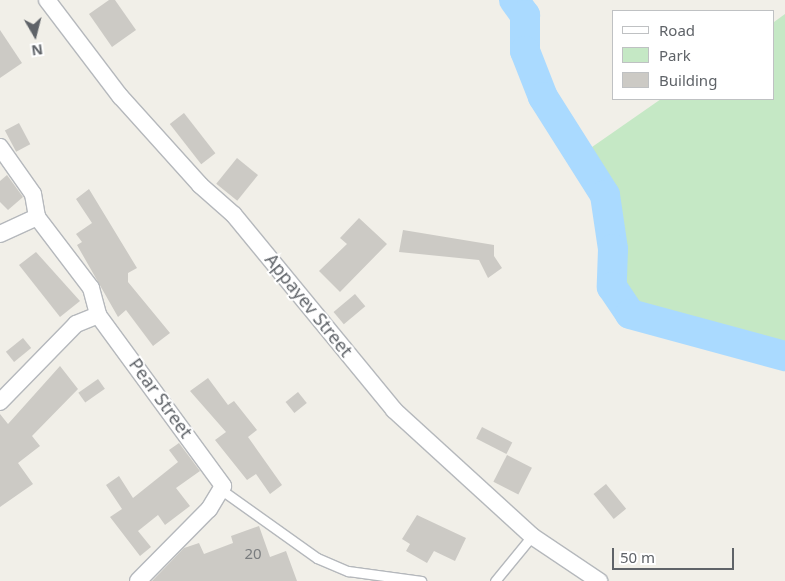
<!DOCTYPE html>
<style>
body{margin:0}
#map{position:relative;width:785px;height:581px;overflow:hidden;background:#f1efe8;font-family:"Noto Sans",sans-serif}
div>[style]{position:absolute}
.green>*{inset:0;background:#c5e8c5}
.river>*{height:30px;margin:-15px;padding:0 15px;transform-origin:15px;border-radius:15px;background:#aadaff}
.building>*{inset:0;background:#cccac5;transform-origin:0 0}
.roads{filter:drop-shadow(1px 0 #b5b8bc) drop-shadow(-1px 0 #b5b8bc) drop-shadow(0 1px #b5b8bc) drop-shadow(0 -1px #b5b8bc)}
.lane>*{height:9px;margin:-4.5px;padding:0 4.5px;transform-origin:4.5px;border-radius:4.5px;background:#fff}
.street>*{height:16px;margin:-8px;padding:0 8px;transform-origin:8px;border-radius:8px;background:#fff}
span{translate:-50% -50%;white-space:nowrap;text-align:center;line-height:1.15;-webkit-text-stroke:4px #fff;paint-order:stroke}
.number-label{font-size:15px;color:#7a7d7f}
.number-label span{-webkit-text-stroke-width:0}
.street-label{font-size:18px;color:#5f6368}
.legend{position:absolute;left:612px;top:10px;width:162px;height:90px;box-sizing:border-box;background:#fff;border:1px solid #bfc1c3;margin:0;padding:6px 9px;list-style:none;font-size:15px;color:#5f6368}
.legend li{display:flex;align-items:center;gap:10px;height:25px}
.legend b{width:25px;border:1px solid #bfc1c3}
.north{position:absolute;left:10px;top:10px;width:50px;height:50px;-webkit-text-stroke:4px #fff;paint-order:stroke;rotate:172deg;font-size:14px;font-weight:700;line-height:20px;text-align:center;color:#5f6368}
.north::after{content:'';display:block;margin:auto;width:18px;height:22px;background:#5f6368;clip-path:polygon(50% 0,100% 100%,50% 72%,0 100%)}
.scale{position:absolute;left:612px;top:548px;width:122px;height:22px;box-sizing:border-box;border:2px solid #5f6368;border-top:0;padding-left:6px;font-size:15px;line-height:18px;white-space:nowrap;color:#5f6368;-webkit-text-stroke:4px #fff;paint-order:stroke}
</style>
<div id="map">
<div class="green">
<div style="clip-path:polygon(785px 14px,785px 356px,630px 314px,612px 287px,613px 249px,605px 195px,582px 154px,661px 99px,774px 99px,774px 22px)"></div>
</div>
<div class="river">
<div style="left:514px;top:0;width:19px;rotate:54deg"></div>
<div style="left:525px;top:15px;width:36px;rotate:90deg"></div>
<div style="left:525px;top:51px;width:49px;rotate:68.6deg"></div>
<div style="left:543px;top:97px;width:116px;rotate:57.7deg"></div>
<div style="left:605px;top:195px;width:55px;rotate:81.6deg"></div>
<div style="left:613px;top:249px;width:38px;rotate:92deg"></div>
<div style="left:612px;top:287px;width:32px;rotate:56deg"></div>
<div style="left:630px;top:314px;width:161px;rotate:15.2deg"></div>
</div>
<div class="building">
<div style="clip-path:polygon(109px 0,115px 0,136px 30px,112px 47px,89px 14px)"></div>
<div style="clip-path:polygon(0 30px,22px 63px,0 78px)"></div>
<div style="left:184px;top:113px;width:51px;height:18px;rotate:52deg"></div>
<div style="left:19px;top:123px;width:24px;height:16px;rotate:62deg"></div>
<div style="left:237px;top:158px;width:27px;height:33px;rotate:39deg"></div>
<div style="clip-path:polygon(7px 175px,23px 197px,8px 210px,0 202px,0 181px)"></div>
<div style="clip-path:polygon(89px 189px,137px 268px,128px 273px,128px 282px,170px 333px,153px 346px,126px 310px,118px 317px,77px 245px,82px 242px,76px 234px,92px 223px,76px 199px)"></div>
<div style="clip-path:polygon(359px 218px,387px 244px,340px 292px,319px 271px,347px 244px,340px 238px)"></div>
<div style="clip-path:polygon(403px 230px,494px 245px,494px 256px,502px 268px,488px 278px,479px 260px,399px 252px)"></div>
<div style="clip-path:polygon(36px 252px,80px 301px,60px 317px,19px 265px)"></div>
<div style="left:355px;top:294px;width:16px;height:28px;rotate:50deg"></div>
<div style="left:23px;top:338px;width:13px;height:22px;rotate:51deg"></div>
<div style="clip-path:polygon(60px 366px,78px 389px,32px 436px,40px 446px,18px 463px,33px 484px,0 507px,0 414px,8px 424px)"></div>
<div style="clip-path:polygon(208px 378px,228px 405px,234px 401px,257px 430px,248px 437px,282px 485px,270px 494px,256px 474px,247px 480px,215px 440px,226px 432px,190px 391px)"></div>
<div style="left:98px;top:379px;width:12px;height:24px;rotate:55deg"></div>
<div style="left:298px;top:392px;width:14px;height:16px;rotate:51deg"></div>
<div style="left:482px;top:427px;width:34px;height:13px;rotate:27deg"></div>
<div style="clip-path:polygon(179px 443px,200px 471px,176px 488px,190px 506px,165px 525px,158px 515px,138px 531px,151px 547px,140px 556px,110px 517px,122px 509px,106px 485px,119px 476px,133px 498px,178px 462px,169px 450px)"></div>
<div style="left:507px;top:455px;width:28px;height:30px;rotate:27deg"></div>
<div style="left:606px;top:484px;width:32px;height:16px;rotate:51deg"></div>
<div style="clip-path:polygon(417px 515px,466px 538px,455px 561px,434px 551px,427px 563px,406px 551px,410px 544px,402px 539px)"></div>
<div style="clip-path:polygon(259px 526px,270px 557px,286px 551px,297px 581px,152px 581px,184px 548px,199px 543px,204px 554px,233px 543px,231px 536px)"></div>
</div>
<div class="roads">
<div class="lane">
<div style="left:223px;top:491px;width:115px;rotate:35.5deg"></div>
<div style="left:317px;top:558px;width:34px;rotate:23deg"></div>
<div style="left:348px;top:571px;width:74px;rotate:7.8deg"></div>
<div style="left:495px;top:581px;width:58px;rotate:-50.6deg"></div>
</div>
<div class="street">
<div style="left:47px;top:0;width:121px;rotate:52.8deg"></div>
<div style="left:120px;top:96px;width:120px;rotate:48deg"></div>
<div style="left:200px;top:185px;width:45px;rotate:41.4deg"></div>
<div style="left:234px;top:215px;width:252px;rotate:50.6deg"></div>
<div style="left:394px;top:410px;width:187px;rotate:42.4deg"></div>
<div style="left:532px;top:536px;width:81px;rotate:33.9deg"></div>
<div style="left:0;top:147px;width:57px;rotate:54.9deg"></div>
<div style="left:33px;top:194px;width:23px;rotate:80deg"></div>
<div style="left:0;top:234px;width:41px;rotate:-24.7deg"></div>
<div style="left:37px;top:217px;width:89px;rotate:52.7deg"></div>
<div style="left:91px;top:288px;width:28px;rotate:75deg"></div>
<div style="left:98px;top:315px;width:212px;rotate:53.8deg"></div>
<div style="left:223px;top:486px;width:27px;rotate:121deg"></div>
<div style="left:209px;top:509px;width:101px;rotate:134.6deg"></div>
<div style="left:0;top:402px;width:109px;rotate:-45.7deg"></div>
<div style="left:76px;top:324px;width:24px;rotate:-22deg"></div>
</div>
</div>
<div class="number-label">
<span style="left:253px;top:554px">20</span>
</div>
<div class="street-label">
<span style="left:309px;top:305px;rotate:51deg">Appayev Street</span>
<span style="left:161px;top:398px;rotate:54deg">Pear Street</span>
</div>
<ul class="legend">
<li><b style="height:6px;background:#fff"></b>Road</li>
<li><b style="height:14px;background:#c5e8c5"></b>Park</li>
<li><b style="height:14px;background:#cccac5"></b>Building</li>
</ul>
<div class="north">N</div>
<div class="scale">50 m</div>
</div>
